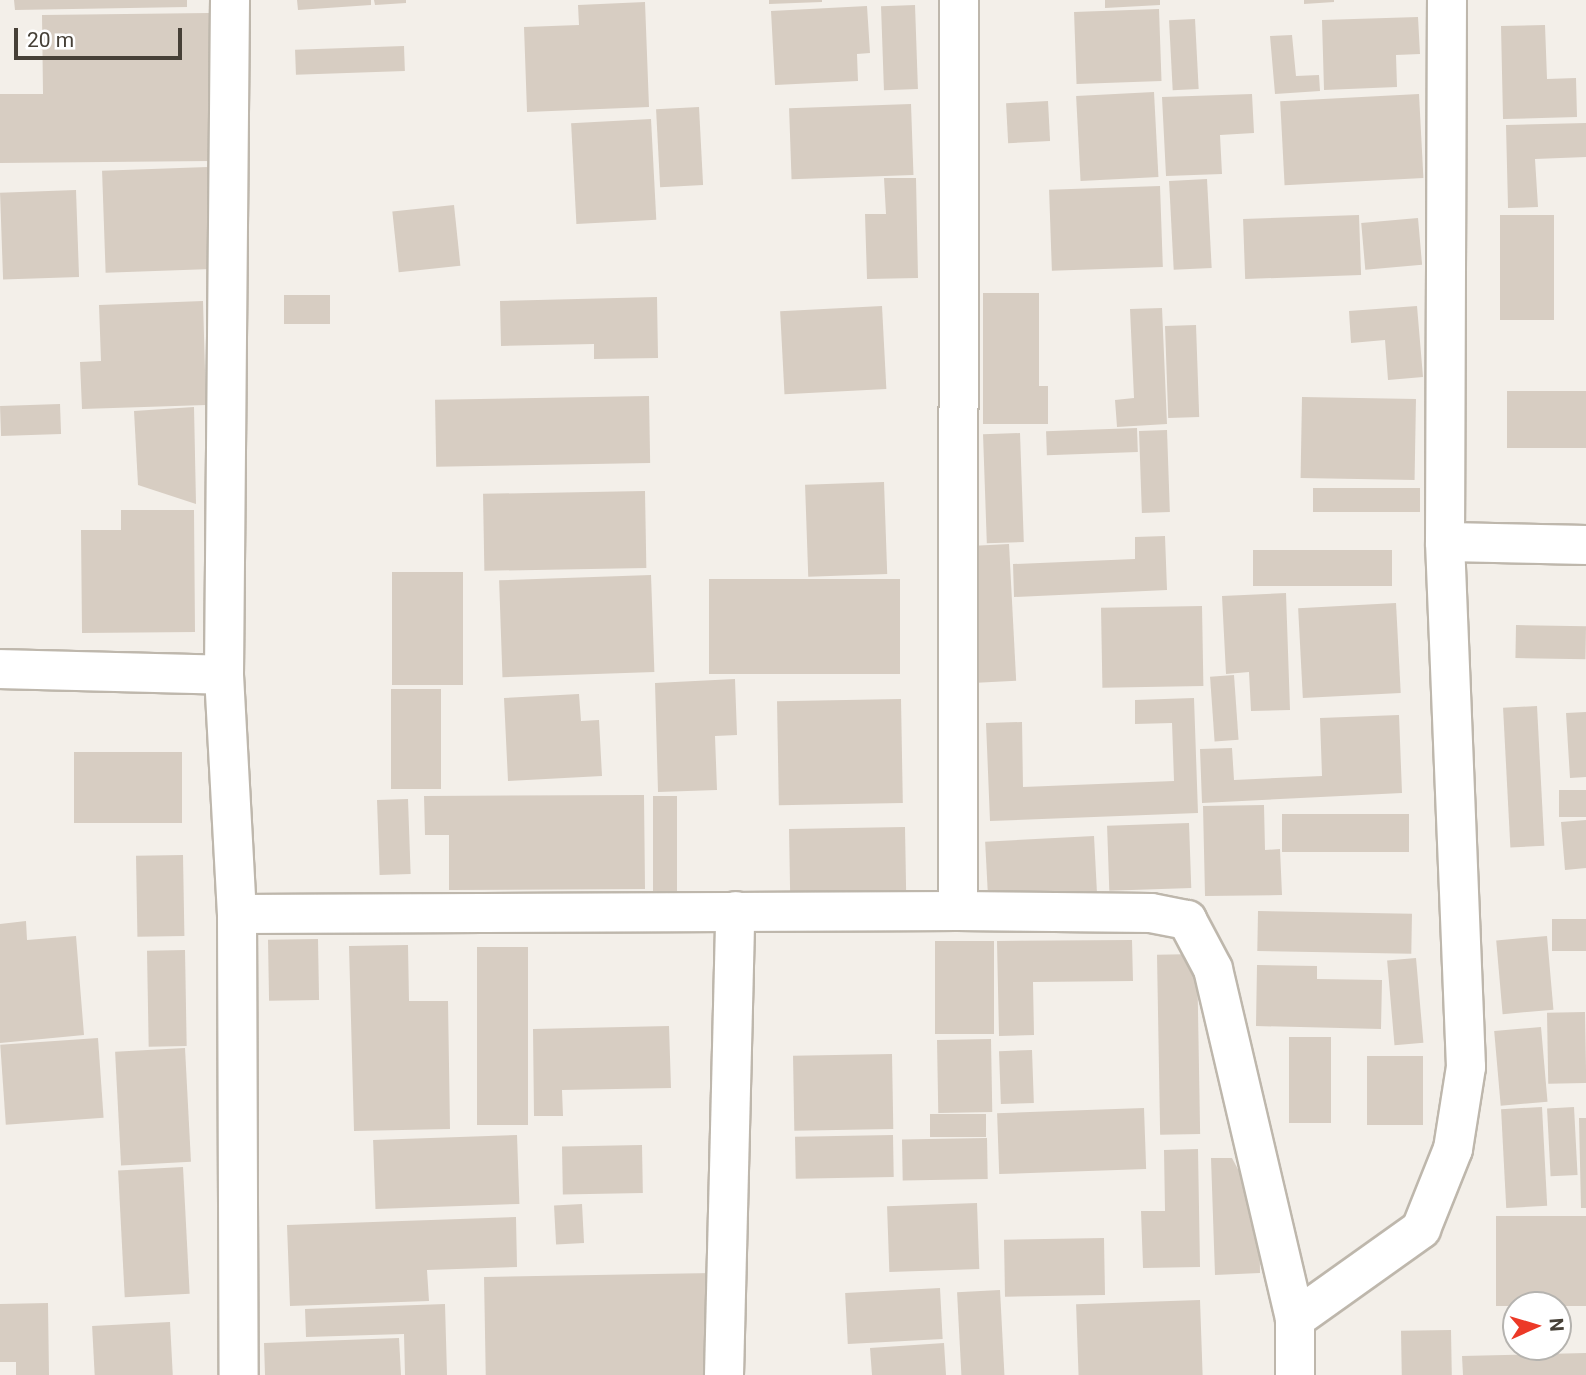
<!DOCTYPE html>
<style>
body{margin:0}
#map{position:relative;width:1586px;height:1375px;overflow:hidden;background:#f3efe9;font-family:Roboto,sans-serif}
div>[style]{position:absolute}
.building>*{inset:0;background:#d7cdc2;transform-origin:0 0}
.roads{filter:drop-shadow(2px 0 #beb7ac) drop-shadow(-2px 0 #beb7ac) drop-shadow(0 2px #beb7ac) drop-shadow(0 -2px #beb7ac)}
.minor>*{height:38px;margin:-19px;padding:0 19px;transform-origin:19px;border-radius:19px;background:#fff}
span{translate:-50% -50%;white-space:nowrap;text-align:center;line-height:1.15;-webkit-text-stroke:5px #fff;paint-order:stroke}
.north{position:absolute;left:1502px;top:1291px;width:70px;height:70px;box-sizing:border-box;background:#fff;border:2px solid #b5b3af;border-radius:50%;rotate:86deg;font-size:19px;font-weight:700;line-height:28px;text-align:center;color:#464037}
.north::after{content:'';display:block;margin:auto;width:24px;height:32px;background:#ec3927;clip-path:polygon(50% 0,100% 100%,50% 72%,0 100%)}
.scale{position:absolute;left:14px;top:28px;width:168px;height:32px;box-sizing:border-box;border:4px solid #464037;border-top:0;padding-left:9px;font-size:21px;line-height:24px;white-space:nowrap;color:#464037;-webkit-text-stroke:5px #fff;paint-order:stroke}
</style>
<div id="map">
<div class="building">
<div style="clip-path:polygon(14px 0,187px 0,187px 7px,15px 10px)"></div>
<div style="clip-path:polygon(297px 0,371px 0,371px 5px,298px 10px)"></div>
<div style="clip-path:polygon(374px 0,406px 0,406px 3px,375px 5px)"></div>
<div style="clip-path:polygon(769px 0,822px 0,822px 2px,769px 4px)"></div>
<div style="clip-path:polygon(1105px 0,1160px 0,1160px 5px,1105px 8px)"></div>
<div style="clip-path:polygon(1304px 0,1334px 0,1334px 2px,1304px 4px)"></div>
<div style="clip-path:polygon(645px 2px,649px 107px,527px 112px,524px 27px,579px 25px,578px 5px)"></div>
<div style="left:915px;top:5px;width:84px;height:34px;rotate:88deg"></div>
<div style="clip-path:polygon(867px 6px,870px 53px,857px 54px,858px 81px,775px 85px,771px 11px)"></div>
<div style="left:1159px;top:9px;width:72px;height:85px;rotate:88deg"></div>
<div style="clip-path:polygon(209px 13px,210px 161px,0 163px,0 94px,43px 94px,42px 15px)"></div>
<div style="clip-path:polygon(1418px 17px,1420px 54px,1396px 55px,1397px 87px,1324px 90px,1322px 20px)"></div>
<div style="left:1195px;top:19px;width:70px;height:26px;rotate:87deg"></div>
<div style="clip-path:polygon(1545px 25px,1547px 79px,1576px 78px,1577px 117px,1503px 119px,1501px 26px)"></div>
<div style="clip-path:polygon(1292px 35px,1296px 76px,1319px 75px,1320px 91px,1275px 94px,1270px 36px)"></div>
<div style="left:404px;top:46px;width:25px;height:109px;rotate:88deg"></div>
<div style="left:1154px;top:92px;width:85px;height:78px;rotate:87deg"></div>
<div style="clip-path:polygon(1252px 94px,1254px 133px,1220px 135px,1222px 174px,1166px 176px,1162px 97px)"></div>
<div style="left:1419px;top:94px;width:84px;height:139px;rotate:87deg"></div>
<div style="left:1048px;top:101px;width:40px;height:42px;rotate:87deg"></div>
<div style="left:911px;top:104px;width:71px;height:122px;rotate:88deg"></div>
<div style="left:699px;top:107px;width:78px;height:43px;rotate:87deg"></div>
<div style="left:651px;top:119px;width:101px;height:80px;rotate:87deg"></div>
<div style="clip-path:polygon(1586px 123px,1586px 157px,1535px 159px,1538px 207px,1508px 208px,1506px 125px)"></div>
<div style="left:208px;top:167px;width:102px;height:106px;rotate:88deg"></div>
<div style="clip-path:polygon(884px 178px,916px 178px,918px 278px,867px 279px,865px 214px,886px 214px)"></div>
<div style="left:1207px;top:179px;width:89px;height:38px;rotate:87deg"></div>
<div style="left:1160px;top:186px;width:81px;height:111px;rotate:88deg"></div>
<div style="left:76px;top:190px;width:87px;height:76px;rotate:88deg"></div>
<div style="left:454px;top:205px;width:61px;height:62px;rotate:84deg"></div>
<div style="left:1359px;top:215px;width:60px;height:116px;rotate:88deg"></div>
<div style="left:1500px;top:215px;width:54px;height:105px"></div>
<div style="left:1418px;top:218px;width:47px;height:57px;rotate:85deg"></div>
<div style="clip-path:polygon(983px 293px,1039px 293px,1039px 386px,1048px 386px,1048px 424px,983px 424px)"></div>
<div style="left:284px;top:295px;width:46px;height:29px"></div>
<div style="clip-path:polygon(657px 297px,658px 358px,594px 359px,594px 344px,501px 346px,500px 301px)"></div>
<div style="clip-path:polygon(203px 301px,206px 405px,82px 409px,80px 362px,101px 361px,99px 305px)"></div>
<div style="left:882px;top:306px;width:83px;height:102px;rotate:87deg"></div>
<div style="clip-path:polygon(1417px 306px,1423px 377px,1388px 380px,1385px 340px,1351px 343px,1349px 311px)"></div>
<div style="clip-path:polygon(1162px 308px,1167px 424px,1117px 427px,1115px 400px,1134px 398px,1130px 309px)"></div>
<div style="left:1196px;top:325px;width:92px;height:31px;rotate:88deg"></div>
<div style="left:1586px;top:391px;width:57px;height:79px;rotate:90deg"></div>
<div style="left:649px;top:396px;width:67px;height:214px;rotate:89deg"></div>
<div style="left:1302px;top:397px;width:114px;height:81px;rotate:1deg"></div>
<div style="left:60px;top:404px;width:30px;height:60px;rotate:88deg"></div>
<div style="clip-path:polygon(194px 407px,196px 504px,138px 485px,134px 411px)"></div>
<div style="left:1137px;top:428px;width:24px;height:91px;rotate:88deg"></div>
<div style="left:1167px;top:430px;width:82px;height:28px;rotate:88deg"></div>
<div style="left:1020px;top:433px;width:109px;height:37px;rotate:88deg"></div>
<div style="left:884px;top:482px;width:92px;height:79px;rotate:88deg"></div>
<div style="left:1313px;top:488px;width:107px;height:24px"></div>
<div style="left:645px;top:491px;width:77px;height:162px;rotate:89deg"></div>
<div style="clip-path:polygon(121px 510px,194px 510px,195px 632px,82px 633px,81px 530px,121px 530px)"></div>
<div style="clip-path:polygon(1165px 536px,1167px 590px,1014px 597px,1013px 564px,1135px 559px,1135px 537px)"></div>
<div style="left:1009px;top:544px;width:137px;height:39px;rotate:87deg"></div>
<div style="left:1392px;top:550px;width:36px;height:139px;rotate:90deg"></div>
<div style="left:392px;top:572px;width:71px;height:113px"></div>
<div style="left:651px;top:575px;width:97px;height:152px;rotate:88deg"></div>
<div style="left:709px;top:579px;width:191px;height:95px"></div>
<div style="clip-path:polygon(1286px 593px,1290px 710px,1251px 711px,1249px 672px,1226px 674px,1222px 596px)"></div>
<div style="left:1396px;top:603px;width:90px;height:98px;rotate:87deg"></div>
<div style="left:1202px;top:606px;width:80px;height:101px;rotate:89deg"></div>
<div style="left:1516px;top:625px;width:70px;height:33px;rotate:1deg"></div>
<div style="left:1234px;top:675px;width:65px;height:24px;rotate:86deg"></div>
<div style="clip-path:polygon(735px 679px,737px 735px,715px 736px,717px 790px,658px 792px,655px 683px)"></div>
<div style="left:391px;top:689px;width:50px;height:100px"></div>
<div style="clip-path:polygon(579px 694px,581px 721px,599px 720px,602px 776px,508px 781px,504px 698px)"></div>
<div style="clip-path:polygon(1194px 698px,1198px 813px,990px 821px,986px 723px,1022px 722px,1023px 787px,1174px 781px,1172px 723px,1135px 724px,1135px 700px)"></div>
<div style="left:901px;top:699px;width:104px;height:124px;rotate:89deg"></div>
<div style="left:1537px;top:706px;width:140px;height:34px;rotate:87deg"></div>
<div style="clip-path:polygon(1586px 712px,1586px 777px,1570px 778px,1566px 713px)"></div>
<div style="clip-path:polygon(1399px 715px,1402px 793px,1202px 803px,1200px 749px,1232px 748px,1234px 780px,1322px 776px,1320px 718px)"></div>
<div style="left:74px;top:752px;width:108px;height:71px"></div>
<div style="left:1586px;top:790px;width:27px;height:27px;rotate:90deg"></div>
<div style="clip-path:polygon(644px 795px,645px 889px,449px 890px,449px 835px,425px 835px,424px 796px)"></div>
<div style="left:653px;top:796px;width:24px;height:97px"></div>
<div style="left:408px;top:799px;width:75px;height:31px;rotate:88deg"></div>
<div style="clip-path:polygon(1264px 805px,1265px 850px,1280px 849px,1282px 895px,1205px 896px,1203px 806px)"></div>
<div style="left:1282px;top:814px;width:127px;height:38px"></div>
<div style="clip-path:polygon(1586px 820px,1586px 868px,1565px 870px,1561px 822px)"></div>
<div style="left:1189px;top:823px;width:65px;height:82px;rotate:88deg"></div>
<div style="left:905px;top:827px;width:74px;height:116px;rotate:89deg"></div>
<div style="left:1094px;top:836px;width:56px;height:109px;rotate:87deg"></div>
<div style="left:183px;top:855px;width:81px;height:47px;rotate:89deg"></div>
<div style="left:1258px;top:911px;width:154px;height:40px;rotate:1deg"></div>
<div style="left:1586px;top:919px;width:32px;height:34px;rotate:90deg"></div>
<div style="clip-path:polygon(26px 921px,27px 940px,76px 936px,84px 1035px,0 1043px,0 924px)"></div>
<div style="left:1547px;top:936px;width:74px;height:51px;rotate:85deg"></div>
<div style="left:318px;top:939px;width:61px;height:50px;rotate:89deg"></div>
<div style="clip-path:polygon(1132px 940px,1133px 981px,1033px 982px,1034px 1035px,999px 1036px,997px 941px)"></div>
<div style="left:935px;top:941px;width:59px;height:93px"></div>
<div style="clip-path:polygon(408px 945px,409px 1001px,448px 1001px,450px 1129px,354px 1131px,349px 946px)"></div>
<div style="left:477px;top:947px;width:51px;height:178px"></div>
<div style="left:185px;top:950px;width:96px;height:38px;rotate:89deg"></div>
<div style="left:1197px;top:954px;width:180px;height:40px;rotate:89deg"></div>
<div style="left:1416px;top:958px;width:85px;height:29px;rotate:85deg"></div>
<div style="clip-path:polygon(1257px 965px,1317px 966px,1317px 979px,1382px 980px,1381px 1029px,1256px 1026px)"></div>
<div style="left:1585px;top:1012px;width:71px;height:38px;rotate:89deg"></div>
<div style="clip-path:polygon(669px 1026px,671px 1088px,562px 1090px,563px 1116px,534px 1116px,533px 1029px)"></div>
<div style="left:1541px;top:1027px;width:75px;height:47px;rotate:85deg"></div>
<div style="left:1289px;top:1037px;width:42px;height:86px"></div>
<div style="left:98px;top:1038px;width:80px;height:98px;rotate:86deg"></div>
<div style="left:991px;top:1039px;width:73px;height:54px;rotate:89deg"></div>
<div style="left:185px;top:1048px;width:114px;height:70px;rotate:87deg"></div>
<div style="left:1032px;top:1050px;width:53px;height:33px;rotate:88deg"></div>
<div style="left:892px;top:1054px;width:75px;height:99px;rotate:89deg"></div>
<div style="left:1367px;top:1056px;width:56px;height:69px"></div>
<div style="left:1542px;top:1107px;width:99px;height:41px;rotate:87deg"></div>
<div style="left:1574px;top:1107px;width:68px;height:27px;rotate:87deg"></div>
<div style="left:1144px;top:1108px;width:61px;height:147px;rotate:88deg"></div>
<div style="left:930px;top:1114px;width:56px;height:23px"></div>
<div style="clip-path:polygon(1579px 1118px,1586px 1118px,1586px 1208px,1581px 1208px)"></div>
<div style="left:517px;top:1135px;width:69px;height:144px;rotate:88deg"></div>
<div style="left:893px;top:1135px;width:42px;height:98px;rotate:89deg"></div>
<div style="left:987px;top:1138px;width:41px;height:85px;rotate:89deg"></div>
<div style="left:642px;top:1145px;width:48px;height:80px;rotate:89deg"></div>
<div style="clip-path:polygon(1198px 1149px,1200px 1267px,1143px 1268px,1141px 1211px,1165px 1211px,1164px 1150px)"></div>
<div style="clip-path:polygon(1211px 1158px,1232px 1158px,1259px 1209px,1260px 1273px,1215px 1275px)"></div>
<div style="left:183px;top:1167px;width:127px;height:65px;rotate:87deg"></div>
<div style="left:977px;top:1203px;width:66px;height:90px;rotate:88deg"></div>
<div style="left:582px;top:1204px;width:39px;height:28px;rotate:87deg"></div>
<div style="left:1586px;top:1216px;width:90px;height:90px;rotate:90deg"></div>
<div style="clip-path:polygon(516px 1217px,517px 1267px,427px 1270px,429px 1301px,290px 1306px,287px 1225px)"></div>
<div style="left:1104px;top:1238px;width:57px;height:100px;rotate:89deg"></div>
<div style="left:713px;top:1273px;width:102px;height:229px;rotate:89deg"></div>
<div style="left:940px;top:1288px;width:51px;height:95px;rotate:87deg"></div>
<div style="left:1000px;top:1290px;width:85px;height:43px;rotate:87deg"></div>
<div style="left:1200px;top:1300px;width:75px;height:124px;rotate:88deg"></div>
<div style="clip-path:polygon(48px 1303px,49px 1375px,16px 1375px,16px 1362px,0 1362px,0 1304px)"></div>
<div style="clip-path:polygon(445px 1304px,447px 1375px,405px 1375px,404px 1334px,306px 1337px,305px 1309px)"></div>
<div style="left:170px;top:1322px;width:53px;height:78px;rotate:87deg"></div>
<div style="left:1451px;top:1330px;width:45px;height:50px;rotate:89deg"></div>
<div style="clip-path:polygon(399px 1338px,401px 1375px,265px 1375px,264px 1343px)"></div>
<div style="clip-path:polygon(944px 1343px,946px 1375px,872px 1375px,870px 1348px)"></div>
<div style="clip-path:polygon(1586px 1353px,1586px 1375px,1463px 1375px,1462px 1356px)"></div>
</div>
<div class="roads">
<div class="minor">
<div style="left:230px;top:0;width:675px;rotate:90.51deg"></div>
<div style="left:224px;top:675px;width:239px;rotate:86.9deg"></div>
<div style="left:237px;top:914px;width:461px;rotate:89.8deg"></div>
<div style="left:1445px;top:542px;width:141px;rotate:1.2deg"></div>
<div style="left:0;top:669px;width:224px;rotate:1.5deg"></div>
<div style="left:958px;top:911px;width:911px;rotate:-89.94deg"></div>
<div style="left:237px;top:914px;width:721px;rotate:-0.24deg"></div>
<div style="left:958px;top:911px;width:193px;rotate:0.6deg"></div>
<div style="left:1151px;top:913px;width:37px;rotate:11deg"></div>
<div style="left:1187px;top:920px;width:55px;rotate:62deg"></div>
<div style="left:1213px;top:969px;width:359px;rotate:76.8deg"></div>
<div style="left:1295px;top:1319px;width:56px;rotate:90deg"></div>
<div style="left:1295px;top:1319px;width:155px;rotate:-35.5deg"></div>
<div style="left:1421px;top:1229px;width:86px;rotate:-68.2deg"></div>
<div style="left:1453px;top:1149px;width:83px;rotate:-81deg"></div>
<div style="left:1466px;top:1067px;width:525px;rotate:-92.29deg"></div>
<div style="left:1445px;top:542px;width:542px;rotate:-89.79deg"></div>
<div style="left:724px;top:1375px;width:464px;rotate:-88.6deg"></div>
</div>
</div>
<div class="north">N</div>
<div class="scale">20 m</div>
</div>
